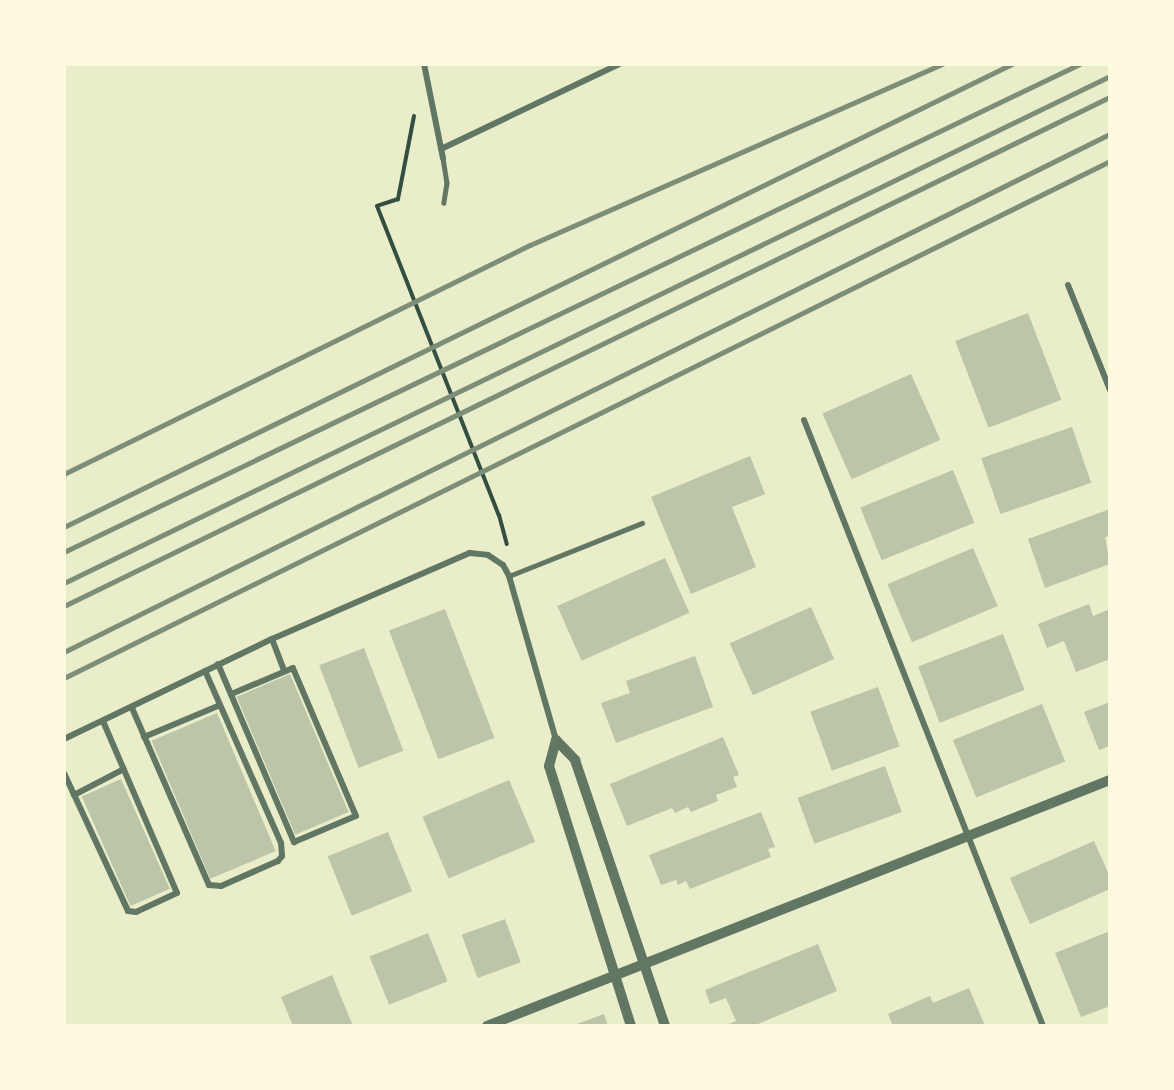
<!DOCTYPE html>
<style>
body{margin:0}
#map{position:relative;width:1174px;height:1090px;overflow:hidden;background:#e9edc9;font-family:"DejaVu Sans",sans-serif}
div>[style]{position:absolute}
.building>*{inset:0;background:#bcc5a7;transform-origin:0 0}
.path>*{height:4px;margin:-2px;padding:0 2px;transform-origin:2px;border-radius:2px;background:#344e41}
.service>*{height:4.5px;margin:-2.25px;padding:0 2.25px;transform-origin:2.25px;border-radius:2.25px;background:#617663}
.minor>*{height:6px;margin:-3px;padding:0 3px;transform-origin:3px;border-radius:3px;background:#617663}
.tertiary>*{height:10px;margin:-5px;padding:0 5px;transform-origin:5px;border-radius:5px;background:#617663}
.rail>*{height:4.5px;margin:-2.25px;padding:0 2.25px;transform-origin:2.25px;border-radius:2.25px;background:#7c8e77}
span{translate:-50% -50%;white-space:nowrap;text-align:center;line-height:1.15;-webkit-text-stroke:4.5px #fefae0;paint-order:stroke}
.frame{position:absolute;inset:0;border:66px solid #fefae0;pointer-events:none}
</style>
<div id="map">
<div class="building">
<div style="left:1028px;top:313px;width:93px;height:78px;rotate:69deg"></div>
<div style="left:911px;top:374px;width:72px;height:97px;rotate:66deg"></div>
<div style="left:1072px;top:427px;width:59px;height:96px;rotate:71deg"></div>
<div style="clip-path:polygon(750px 456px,765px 494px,732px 507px,756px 567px,691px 594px,651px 497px)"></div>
<div style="left:953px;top:470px;width:57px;height:100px;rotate:68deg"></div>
<div style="clip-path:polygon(1110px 509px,1110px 536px,1105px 537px,1110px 564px,1045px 588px,1028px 539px)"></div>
<div style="left:973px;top:548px;width:63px;height:93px;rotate:67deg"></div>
<div style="left:665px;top:558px;width:60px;height:118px;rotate:66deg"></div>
<div style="clip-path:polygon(1089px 604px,1093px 616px,1110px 609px,1110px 659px,1076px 672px,1064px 641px,1047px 648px,1038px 624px)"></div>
<div style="left:811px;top:607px;width:57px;height:89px;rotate:66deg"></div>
<div style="left:445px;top:609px;width:138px;height:60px;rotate:69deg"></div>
<div style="left:1003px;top:634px;width:60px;height:91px;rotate:69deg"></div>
<div style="left:364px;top:648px;width:110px;height:48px;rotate:69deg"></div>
<div style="clip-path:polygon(695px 656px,713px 707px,616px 743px,601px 703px,630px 693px,626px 681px)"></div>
<div style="left:290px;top:674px;width:150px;height:58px;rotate:67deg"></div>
<div style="left:878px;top:687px;width:63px;height:72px;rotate:70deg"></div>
<div style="clip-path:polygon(1110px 702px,1110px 746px,1099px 750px,1084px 712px)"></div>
<div style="left:1042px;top:704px;width:62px;height:96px;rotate:68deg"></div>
<div style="left:217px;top:713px;width:150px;height:71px;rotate:67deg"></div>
<div style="clip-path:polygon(723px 737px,739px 775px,733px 777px,737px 787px,716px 795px,718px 801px,691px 812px,688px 807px,675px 813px,672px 808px,627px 826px,610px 784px)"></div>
<div style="left:885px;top:766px;width:49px;height:93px;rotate:70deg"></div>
<div style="left:121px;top:779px;width:120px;height:43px;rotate:66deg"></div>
<div style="left:509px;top:780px;width:67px;height:94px;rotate:67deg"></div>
<div style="clip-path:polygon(761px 812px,775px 847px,768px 849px,771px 857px,690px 889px,686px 881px,678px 885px,676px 880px,661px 885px,649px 855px)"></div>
<div style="left:388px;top:832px;width:64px;height:65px;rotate:68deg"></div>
<div style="clip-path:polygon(1094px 841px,1110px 877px,1110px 889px,1030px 924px,1010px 878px)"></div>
<div style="left:505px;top:919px;width:46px;height:46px;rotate:70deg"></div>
<div style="clip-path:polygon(1110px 931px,1110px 1006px,1081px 1017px,1055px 953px)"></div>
<div style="left:428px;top:933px;width:52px;height:63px;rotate:68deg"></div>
<div style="clip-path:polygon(818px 944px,837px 991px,753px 1026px,724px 1026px,736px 1021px,726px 998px,710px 1004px,705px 990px)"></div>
<div style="clip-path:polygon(332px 975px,353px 1026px,293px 1026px,281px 997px)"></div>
<div style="clip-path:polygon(969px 988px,985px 1026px,893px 1026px,888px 1014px,930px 996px,933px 1003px)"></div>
<div style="clip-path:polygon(604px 1014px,608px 1026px,574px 1026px,574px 1025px)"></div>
</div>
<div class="path">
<div style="left:414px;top:116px;width:85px;rotate:100.9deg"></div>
<div style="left:398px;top:199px;width:22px;rotate:162deg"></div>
<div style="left:377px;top:206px;width:332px;rotate:68.5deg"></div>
<div style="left:499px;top:515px;width:30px;rotate:75deg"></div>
</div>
<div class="service">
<div style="left:443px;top:158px;width:25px;rotate:81deg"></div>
<div style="left:447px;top:183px;width:20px;rotate:99deg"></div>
<div style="left:509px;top:576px;width:143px;rotate:-21.7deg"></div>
</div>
<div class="minor">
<div style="left:424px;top:64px;width:96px;rotate:78.6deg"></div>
<div style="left:441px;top:149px;width:197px;rotate:-25.5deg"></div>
<div style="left:1068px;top:285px;width:113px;rotate:68.2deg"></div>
<div style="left:804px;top:420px;width:651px;rotate:68.48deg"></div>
<div style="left:272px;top:639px;width:33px;rotate:69deg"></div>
<div style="left:218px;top:664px;width:194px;rotate:66.9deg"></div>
<div style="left:294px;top:842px;width:67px;rotate:-22.8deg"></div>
<div style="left:356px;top:816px;width:161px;rotate:-113.1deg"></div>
<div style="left:293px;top:668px;width:67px;rotate:157.2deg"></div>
<div style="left:132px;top:708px;width:193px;rotate:66.5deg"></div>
<div style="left:209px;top:885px;width:12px;rotate:5deg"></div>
<div style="left:221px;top:886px;width:62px;rotate:-23.7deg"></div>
<div style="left:278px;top:861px;width:6px;rotate:-51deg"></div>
<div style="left:282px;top:856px;width:13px;rotate:-94deg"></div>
<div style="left:281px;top:843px;width:188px;rotate:-113.8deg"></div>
<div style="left:144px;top:737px;width:82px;rotate:-22.8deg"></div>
<div style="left:64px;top:739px;width:231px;rotate:-25.7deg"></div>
<div style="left:272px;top:639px;width:216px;rotate:-23.5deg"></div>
<div style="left:470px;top:553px;width:18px;rotate:6deg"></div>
<div style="left:488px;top:555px;width:18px;rotate:34deg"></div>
<div style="left:503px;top:565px;width:13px;rotate:61deg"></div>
<div style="left:509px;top:576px;width:171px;rotate:74deg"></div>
<div style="left:64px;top:773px;width:152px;rotate:65.1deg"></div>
<div style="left:128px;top:911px;width:8px;rotate:7deg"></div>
<div style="left:136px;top:912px;width:45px;rotate:-24.9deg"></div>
<div style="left:177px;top:893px;width:187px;rotate:-113.3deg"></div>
<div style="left:74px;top:795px;width:56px;rotate:-27.5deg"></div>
</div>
<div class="tertiary">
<div style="left:556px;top:740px;width:28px;rotate:46deg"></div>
<div style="left:575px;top:760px;width:281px;rotate:71.3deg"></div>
<div style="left:556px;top:740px;width:27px;rotate:105deg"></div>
<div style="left:549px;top:766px;width:273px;rotate:72.5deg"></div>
<div style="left:487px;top:1026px;width:670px;rotate:-21.55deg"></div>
</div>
<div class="rail">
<div style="left:64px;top:474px;width:519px;rotate:-26.17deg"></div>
<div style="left:530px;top:245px;width:451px;rotate:-23.7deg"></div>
<div style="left:64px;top:527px;width:1055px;rotate:-26.03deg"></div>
<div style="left:64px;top:552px;width:1127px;rotate:-25.66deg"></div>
<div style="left:64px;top:583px;width:1162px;rotate:-25.86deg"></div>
<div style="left:64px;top:606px;width:1163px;rotate:-25.95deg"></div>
<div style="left:64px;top:652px;width:1167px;rotate:-26.35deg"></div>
<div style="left:64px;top:678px;width:1167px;rotate:-26.3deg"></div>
</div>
<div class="frame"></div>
</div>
